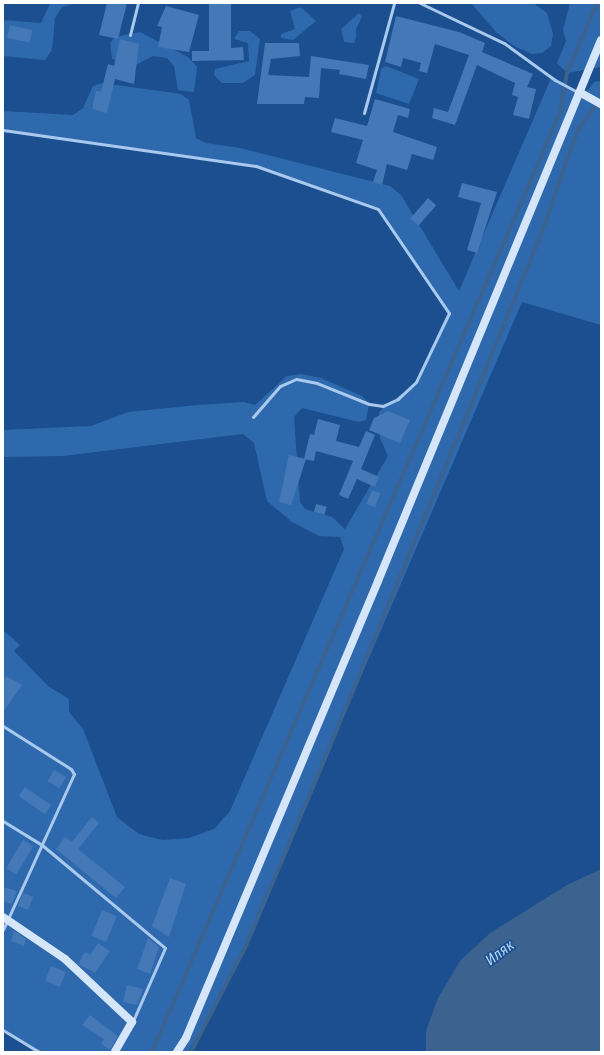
<!DOCTYPE html>
<meta charset="utf-8">
<style>
body{margin:0}
#map{position:relative;width:604px;height:1055px;overflow:hidden;background:#1b4f8f;font-family:"Fira Sans Condensed",sans-serif}
div>[style]{position:absolute}
.green>*{inset:0;background:#2e69ad}
.water>*{inset:0;background:#3c6290}
.stream>*{height:3.5px;margin:-1.75px;padding:0 1.75px;transform-origin:1.75px;border-radius:1.75px;background:#3c6290}
.building>*{inset:0;background:#4478b7;transform-origin:0 0}
.lane>*{height:3px;margin:-1.5px;padding:0 1.5px;transform-origin:1.5px;border-radius:1.5px;background:#a9c9ee}
.secondary>*{height:8px;margin:-4px;padding:0 4px;transform-origin:4px;border-radius:4px;background:#d6e6fa}
span{translate:-50% -50%;white-space:nowrap;text-align:center;line-height:1.15;-webkit-text-stroke:3px #1b4f8f;paint-order:stroke}
.water-label{font-size:15px;color:#b5d3f5;font-style:italic}
.frame{position:absolute;inset:0;border:4px solid #fff;pointer-events:none}
</style>
<div id="map">
<div class="green">
<div style="clip-path:polygon(76px 3px,62px 7px,55px 18px,52px 50px,45px 60px,3px 56px,3px 20px,41px 23px,50px 4px)"></div>
<div style="clip-path:polygon(471px 3px,533px 3px,547px 13px,553px 34px,551px 46px,542px 53px,532px 54px,514px 46px,496px 32px)"></div>
<div style="clip-path:polygon(570px 3px,601px 3px,601px 67px,567px 73px,557px 63px,566px 41px,563px 30px)"></div>
<div style="clip-path:polygon(301px 7px,316px 21px,293px 40px,281px 38px,281px 34px,295px 29px,290px 11px)"></div>
<div style="clip-path:polygon(359px 13px,362px 17px,356px 29px,356px 38px,354px 43px,344px 42px,341px 29px)"></div>
<div style="clip-path:polygon(239px 31px,250px 31px,260px 39px,255px 75px,243px 83px,222px 83px,214px 75px,215px 69px,249px 61px,248px 43px,234px 39px)"></div>
<div style="clip-path:polygon(140px 32px,188px 57px,197px 67px,194px 92px,178px 90px,174px 66px,167px 58px,153px 56px,134px 66px,112px 59px,110px 43px,115px 37px)"></div>
<div style="clip-path:polygon(386px 66px,419px 79px,409px 104px,376px 93px,381px 69px)"></div>
<div style="clip-path:polygon(552px 76px,583px 96px,594px 82px,601px 81px,601px 325px,522px 302px,256px 921px,224px 990px,188px 1052px,39px 1052px,3px 1028px,3px 630px,20px 645px,14px 651px,48px 686px,69px 699px,69px 712px,83px 729px,117px 817px,139px 834px,162px 840px,189px 838px,214px 829px,230px 811px,344px 549px,340px 537px,319px 536px,292px 522px,267px 501px,254px 443px,243px 434px,63px 456px,3px 457px,3px 430px,91px 426px,128px 412px,198px 405px,244px 402px,255px 405px,287px 376px,301px 374px,321px 378px,362px 396px,369px 404px,366px 420px,359px 422px,302px 408px,294px 417px,300px 502px,305px 509px,332px 517px,345px 529px,388px 456px,380px 438px,379px 412px,416px 382px,449px 313px,378px 209px,256px 166px,3px 132px,3px 111px,73px 115px,83px 108px,93px 86px,102px 83px,181px 94px,189px 100px,196px 138px,206px 143px,240px 148px,390px 186px,401px 195px,459px 291px)"></div>
</div>
<div class="water">
<div style="clip-path:polygon(601px 869px,601px 1052px,426px 1052px,426px 1031px,438px 998px,460px 961px,490px 933px,567px 885px)"></div>
</div>
<div class="stream">
<div style="left:152px;top:1052px;width:1024px;rotate:-66.51deg"></div>
<div style="left:560px;top:113px;width:41px;rotate:-80.1deg"></div>
<div style="left:567px;top:73px;width:76px;rotate:-66.8deg"></div>
<div style="left:191px;top:1052px;width:117px;rotate:-62.6deg"></div>
<div style="left:245px;top:948px;width:221px;rotate:-67.1deg"></div>
<div style="left:331px;top:744px;width:545px;rotate:-67.57deg"></div>
<div style="left:539px;top:240px;width:117px;rotate:-70.5deg"></div>
<div style="left:578px;top:130px;width:39px;rotate:-54deg"></div>
</div>
<div class="building">
<div style="clip-path:polygon(107px 3px,127px 3px,118px 39px,99px 35px)"></div>
<div style="clip-path:polygon(209px 3px,231px 3px,231px 48px,243px 47px,244px 60px,192px 61px,192px 51px,209px 51px)"></div>
<div style="clip-path:polygon(166px 6px,199px 15px,189px 52px,158px 47px,162px 27px,157px 26px)"></div>
<div style="clip-path:polygon(396px 16px,459px 32px,485px 43px,482px 52px,533px 74px,527px 87px,536px 89px,529px 119px,513px 115px,518px 97px,512px 95px,515px 83px,477px 65px,455px 125px,432px 118px,434px 108px,448px 112px,469px 55px,435px 44px,427px 73px,419px 71px,421px 63px,403px 58px,401px 67px,385px 62px)"></div>
<div style="left:10px;top:25px;width:23px;height:13px;rotate:13deg"></div>
<div style="clip-path:polygon(120px 39px,139px 44px,134px 84px,115px 79px,107px 113px,92px 109px,96px 91px,101px 92px,108px 64px,114px 66px)"></div>
<div style="clip-path:polygon(265px 43px,299px 43px,300px 56px,271px 59px,268px 75px,309px 77px,311px 56px,369px 65px,366px 79px,339px 74px,340px 70px,321px 68px,319px 98px,305px 97px,304px 104px,257px 104px)"></div>
<div style="clip-path:polygon(375px 99px,410px 109px,408px 118px,398px 115px,393px 132px,437px 147px,433px 160px,412px 154px,407px 170px,387px 164px,382px 185px,373px 182px,377px 170px,356px 163px,363px 140px,331px 132px,335px 118px,367px 126px)"></div>
<div style="clip-path:polygon(462px 183px,497px 192px,477px 253px,467px 250px,481px 203px,458px 197px)"></div>
<div style="left:428px;top:198px;width:11px;height:27px;rotate:41deg"></div>
<div style="clip-path:polygon(388px 411px,410px 420px,400px 443px,369px 430px,374px 418px)"></div>
<div style="clip-path:polygon(318px 419px,340px 425px,336px 441px,359px 447px,366px 431px,375px 435px,361px 469px,379px 477px,375px 487px,357px 479px,348px 499px,339px 495px,353px 461px,316px 451px,314px 461px,304px 459px,310px 434px,314px 435px)"></div>
<div style="clip-path:polygon(289px 455px,306px 459px,291px 505px,279px 502px)"></div>
<div style="left:372px;top:490px;width:9px;height:15px;rotate:21deg"></div>
<div style="left:316px;top:504px;width:11px;height:8px;rotate:15deg"></div>
<div style="clip-path:polygon(6px 676px,22px 685px,3px 712px,3px 681px)"></div>
<div style="left:54px;top:770px;width:14px;height:13px;rotate:30deg"></div>
<div style="left:25px;top:787px;width:32px;height:11px;rotate:35deg"></div>
<div style="clip-path:polygon(92px 817px,99px 823px,78px 849px,125px 887px,116px 898px,56px 849px,65px 837px,72px 842px)"></div>
<div style="left:23px;top:840px;width:12px;height:33px;rotate:31deg"></div>
<div style="clip-path:polygon(170px 878px,186px 884px,169px 937px,152px 926px)"></div>
<div style="clip-path:polygon(3px 887px,17px 891px,12px 904px,3px 901px)"></div>
<div style="left:23px;top:893px;width:11px;height:14px;rotate:22deg"></div>
<div style="left:102px;top:910px;width:16px;height:28px;rotate:22deg"></div>
<div style="clip-path:polygon(14px 931px,26px 939px,24px 946px,11px 941px)"></div>
<div style="clip-path:polygon(148px 938px,159px 947px,150px 974px,137px 969px)"></div>
<div style="clip-path:polygon(98px 943px,110px 951px,95px 973px,78px 964px,85px 952px,90px 955px)"></div>
<div style="left:51px;top:966px;width:16px;height:16px;rotate:22deg"></div>
<div style="clip-path:polygon(127px 985px,143px 989px,137px 1005px,123px 1002px)"></div>
<div style="clip-path:polygon(90px 1015px,118px 1036px,110px 1050px,101px 1044px,104px 1039px,82px 1025px)"></div>
</div>
<div class="lane">
<div style="left:420px;top:3px;width:93px;rotate:25.5deg"></div>
<div style="left:504px;top:43px;width:63px;rotate:36deg"></div>
<div style="left:555px;top:80px;width:26px;rotate:28deg"></div>
<div style="left:130px;top:35px;width:33px;rotate:-76deg"></div>
<div style="left:364px;top:113px;width:114px;rotate:-74.7deg"></div>
<div style="left:3px;top:130px;width:256px;rotate:8.1deg"></div>
<div style="left:256px;top:166px;width:129px;rotate:19.4deg"></div>
<div style="left:378px;top:209px;width:126px;rotate:55.7deg"></div>
<div style="left:449px;top:313px;width:76px;rotate:115.6deg"></div>
<div style="left:416px;top:382px;width:25px;rotate:137deg"></div>
<div style="left:398px;top:399px;width:17px;rotate:155deg"></div>
<div style="left:383px;top:406px;width:14px;rotate:-172deg"></div>
<div style="left:369px;top:404px;width:56px;rotate:-158deg"></div>
<div style="left:317px;top:383px;width:21px;rotate:-169deg"></div>
<div style="left:296px;top:379px;width:17px;rotate:156deg"></div>
<div style="left:280px;top:386px;width:41px;rotate:131.1deg"></div>
<div style="left:3px;top:726px;width:80px;rotate:32.3deg"></div>
<div style="left:71px;top:769px;width:6px;rotate:59deg"></div>
<div style="left:74px;top:774px;width:171px;rotate:114.5deg"></div>
<div style="left:3px;top:821px;width:46px;rotate:31.6deg"></div>
<div style="left:42px;top:845px;width:160px;rotate:39.9deg"></div>
<div style="left:165px;top:948px;width:80px;rotate:113.7deg"></div>
<div style="left:3px;top:1030px;width:42px;rotate:31.4deg"></div>
</div>
<div class="secondary">
<div style="left:581px;top:93px;width:23px;rotate:29deg"></div>
<div style="left:3px;top:917px;width:75px;rotate:34.1deg"></div>
<div style="left:65px;top:959px;width:92px;rotate:43.2deg"></div>
<div style="left:132px;top:1022px;width:34px;rotate:120deg"></div>
<div style="left:177px;top:1052px;width:17px;rotate:-57deg"></div>
<div style="left:186px;top:1038px;width:496px;rotate:-67.2deg"></div>
<div style="left:378px;top:581px;width:585px;rotate:-67.6deg"></div>
</div>
<div class="water-label">
<span style="left:500px;top:953px;rotate:-37deg">Иляк</span>
</div>
<div class="frame"></div>
</div>
